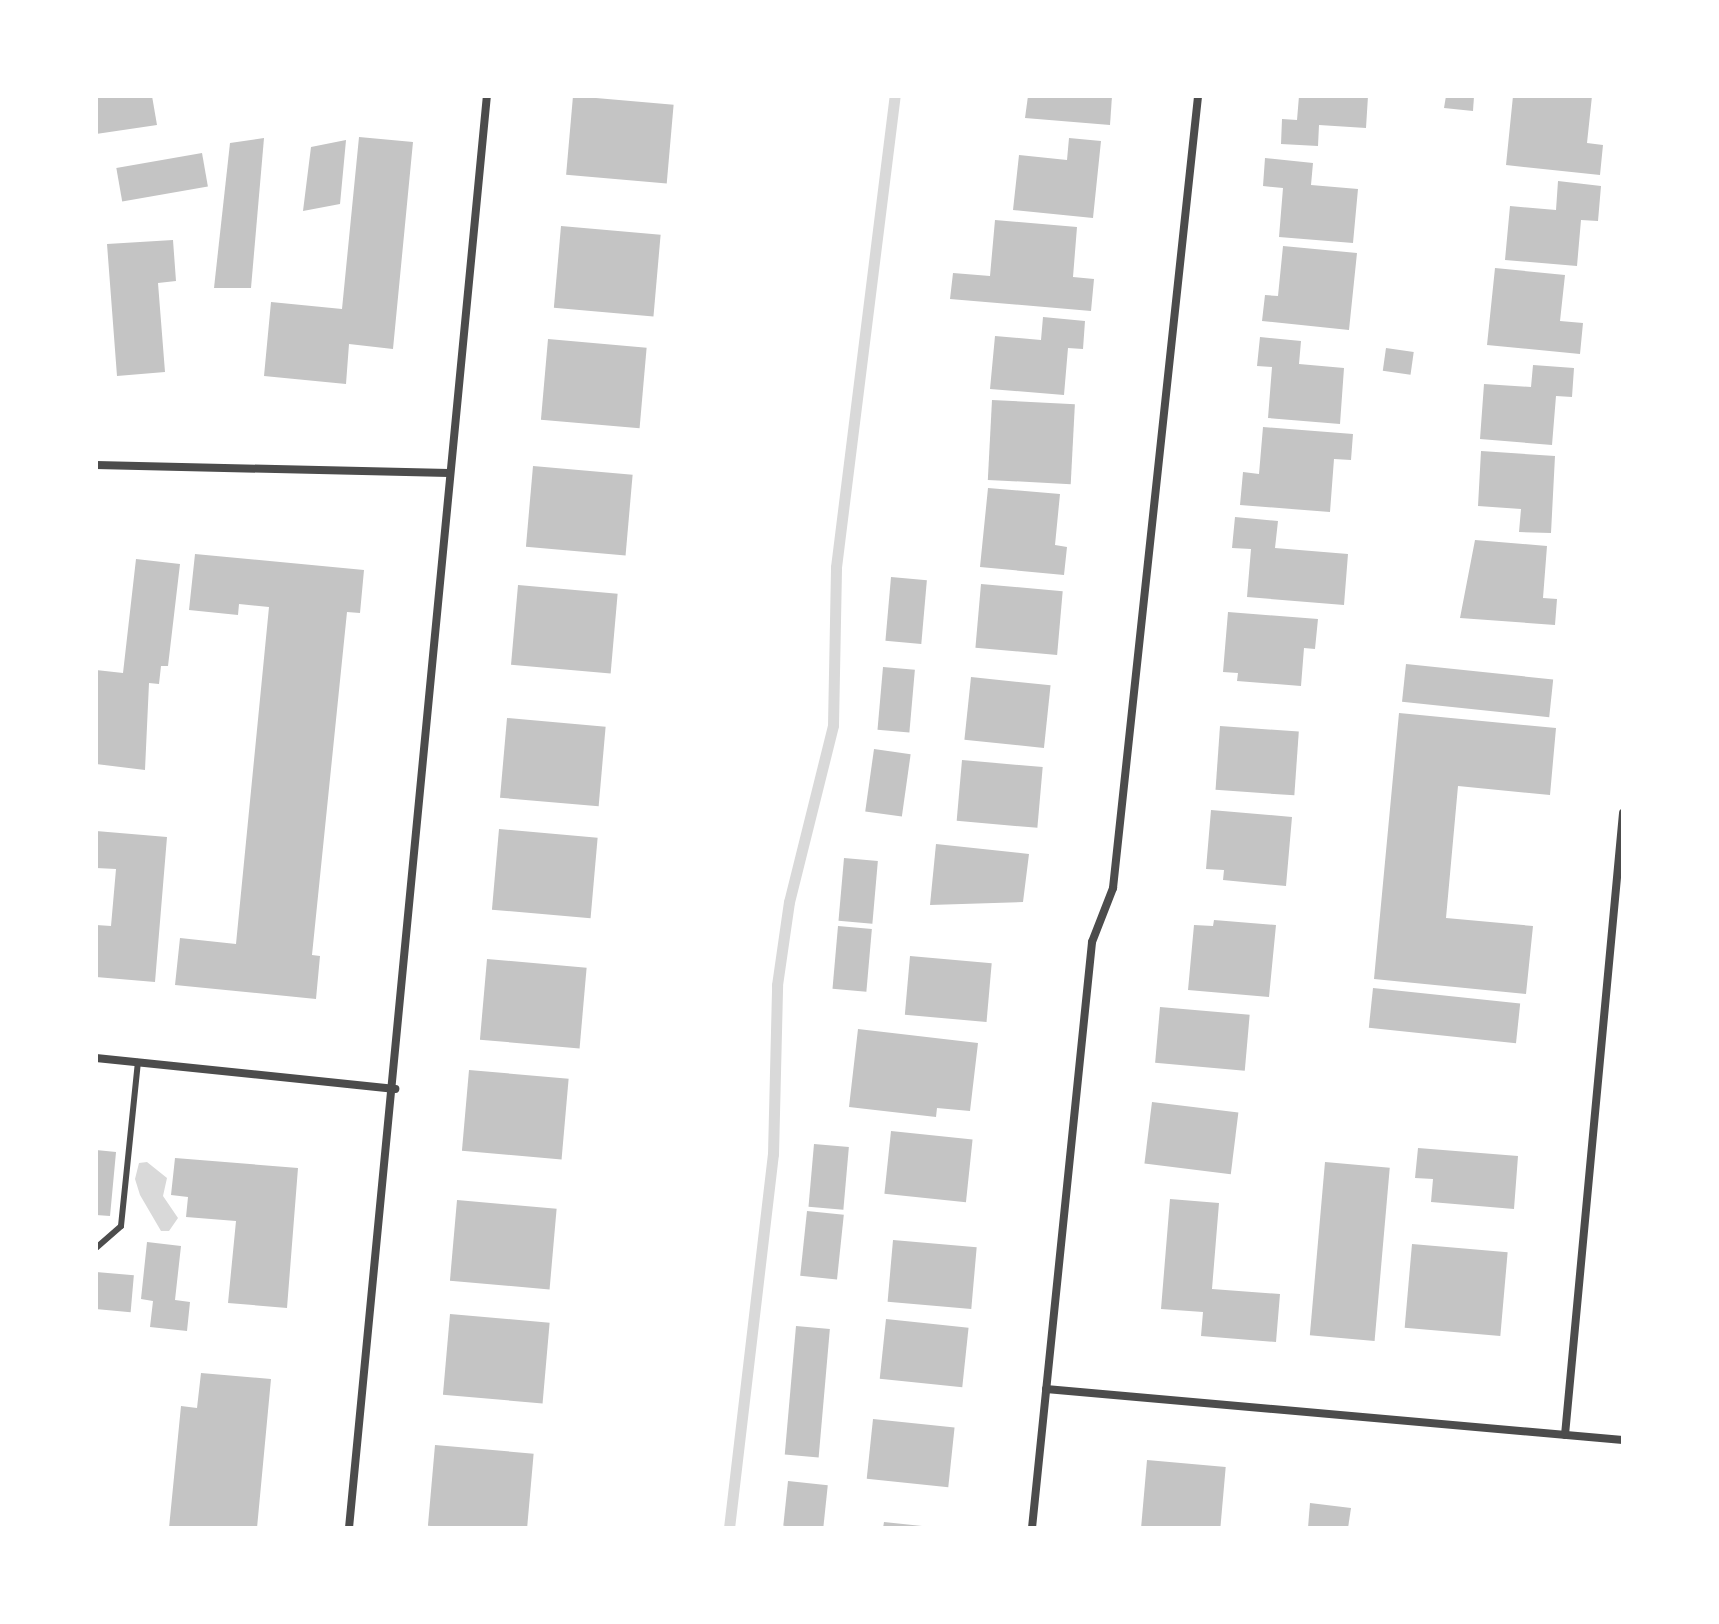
<!DOCTYPE html>
<style>
body{margin:0}
#map{position:relative;width:1719px;height:1624px;overflow:hidden;background:#fff;font-family:"Sofia Sans Condensed",sans-serif}
div>[style]{position:absolute}
.water>*{inset:0;background:#d9d9d9}
.stream>*{height:11px;margin:-5.5px;padding:0 5.5px;transform-origin:5.5px;border-radius:5.5px;background:#d9d9d9}
.building>*{inset:0;background:#c4c4c4;transform-origin:0 0}
.service>*{height:6px;margin:-3px;padding:0 3px;transform-origin:3px;border-radius:3px;background:#4c4c4c}
.minor>*{height:8px;margin:-4px;padding:0 4px;transform-origin:4px;border-radius:4px;background:#4c4c4c}
span{translate:-50% -50%;white-space:nowrap;text-align:center;line-height:1.15;-webkit-text-stroke:6px #fff;paint-order:stroke}
.frame{position:absolute;inset:0;border:98px solid #fff;pointer-events:none}
</style>
<div id="map">
<div class="water">
<div style="clip-path:polygon(147px 1162px,167px 1178px,163px 1196px,178px 1218px,169px 1231px,161px 1231px,140px 1195px,135px 1179px,139px 1163px)"></div>
</div>
<div class="stream">
<div style="left:729px;top:1528px;width:377px;rotate:-83.3deg"></div>
<div style="left:773px;top:1154px;width:169px;rotate:-88.6deg"></div>
<div style="left:777px;top:985px;width:84px;rotate:-81.8deg"></div>
<div style="left:789px;top:902px;width:182px;rotate:-76deg"></div>
<div style="left:833px;top:725px;width:158px;rotate:-88.9deg"></div>
<div style="left:836px;top:567px;width:475px;rotate:-82.9deg"></div>
</div>
<div class="building">
<div style="clip-path:polygon(96px 96px,152px 96px,157px 125px,96px 134px)"></div>
<div style="left:573px;top:96px;width:101px;height:79px;rotate:5deg"></div>
<div style="clip-path:polygon(1028px 96px,1112px 96px,1110px 125px,1025px 118px)"></div>
<div style="clip-path:polygon(1299px 96px,1368px 96px,1366px 128px,1319px 125px,1318px 146px,1281px 144px,1282px 119px,1297px 120px)"></div>
<div style="clip-path:polygon(1446px 96px,1474px 96px,1473px 111px,1444px 108px)"></div>
<div style="clip-path:polygon(1513px 96px,1592px 96px,1587px 143px,1603px 145px,1600px 175px,1506px 165px)"></div>
<div style="clip-path:polygon(359px 137px,413px 142px,393px 349px,349px 344px,346px 384px,264px 376px,271px 302px,342px 309px)"></div>
<div style="clip-path:polygon(264px 138px,251px 288px,214px 288px,230px 143px)"></div>
<div style="clip-path:polygon(1069px 138px,1101px 141px,1093px 218px,1013px 210px,1019px 155px,1067px 160px)"></div>
<div style="clip-path:polygon(346px 140px,340px 204px,303px 211px,311px 147px)"></div>
<div style="left:202px;top:153px;width:34px;height:87px;rotate:80deg"></div>
<div style="clip-path:polygon(1265px 158px,1313px 163px,1311px 185px,1358px 189px,1353px 243px,1279px 237px,1283px 188px,1263px 186px)"></div>
<div style="clip-path:polygon(1558px 181px,1601px 186px,1598px 221px,1581px 220px,1577px 266px,1505px 260px,1510px 206px,1556px 210px)"></div>
<div style="clip-path:polygon(995px 220px,1077px 227px,1073px 277px,1094px 279px,1091px 311px,950px 299px,953px 273px,990px 276px)"></div>
<div style="left:561px;top:226px;width:100px;height:82px;rotate:5deg"></div>
<div style="clip-path:polygon(173px 240px,176px 281px,158px 283px,165px 372px,117px 376px,107px 244px)"></div>
<div style="clip-path:polygon(1283px 246px,1357px 253px,1349px 330px,1262px 321px,1265px 295px,1278px 296px)"></div>
<div style="clip-path:polygon(1495px 268px,1565px 275px,1560px 321px,1583px 323px,1580px 354px,1487px 345px)"></div>
<div style="clip-path:polygon(1043px 317px,1085px 321px,1083px 349px,1068px 348px,1064px 395px,990px 389px,995px 336px,1041px 340px)"></div>
<div style="clip-path:polygon(1260px 337px,1301px 341px,1299px 364px,1344px 368px,1340px 424px,1268px 418px,1272px 367px,1257px 366px)"></div>
<div style="left:548px;top:339px;width:99px;height:81px;rotate:5deg"></div>
<div style="left:1386px;top:348px;width:28px;height:23px;rotate:8deg"></div>
<div style="clip-path:polygon(1533px 365px,1574px 368px,1572px 397px,1556px 396px,1552px 445px,1480px 439px,1484px 384px,1531px 387px)"></div>
<div style="left:992px;top:400px;width:83px;height:80px;rotate:3deg"></div>
<div style="clip-path:polygon(1263px 427px,1353px 434px,1351px 460px,1334px 459px,1330px 512px,1240px 505px,1243px 472px,1259px 474px)"></div>
<div style="clip-path:polygon(1481px 451px,1555px 456px,1551px 533px,1519px 532px,1521px 509px,1478px 506px)"></div>
<div style="left:533px;top:466px;width:100px;height:81px;rotate:5deg"></div>
<div style="clip-path:polygon(988px 488px,1060px 494px,1055px 545px,1067px 547px,1064px 575px,980px 567px)"></div>
<div style="clip-path:polygon(1235px 517px,1278px 521px,1275px 548px,1348px 554px,1344px 605px,1247px 597px,1251px 549px,1232px 548px)"></div>
<div style="clip-path:polygon(1475px 540px,1547px 546px,1543px 598px,1557px 599px,1555px 625px,1460px 618px)"></div>
<div style="clip-path:polygon(195px 554px,364px 570px,360px 613px,347px 612px,312px 955px,320px 956px,316px 999px,175px 985px,180px 938px,236px 944px,269px 607px,239px 604px,238px 615px,189px 610px)"></div>
<div style="clip-path:polygon(136px 559px,180px 564px,168px 666px,161px 666px,159px 684px,149px 683px,145px 770px,96px 764px,96px 670px,123px 673px)"></div>
<div style="left:891px;top:577px;width:36px;height:64px;rotate:5deg"></div>
<div style="left:981px;top:584px;width:82px;height:64px;rotate:5deg"></div>
<div style="left:518px;top:585px;width:100px;height:80px;rotate:5deg"></div>
<div style="clip-path:polygon(1228px 612px,1318px 619px,1315px 649px,1304px 648px,1301px 686px,1237px 681px,1238px 673px,1223px 672px)"></div>
<div style="left:1406px;top:664px;width:148px;height:38px;rotate:6deg"></div>
<div style="left:883px;top:667px;width:32px;height:63px;rotate:5deg"></div>
<div style="left:971px;top:677px;width:80px;height:63px;rotate:6deg"></div>
<div style="clip-path:polygon(1399px 713px,1556px 728px,1550px 795px,1458px 786px,1446px 918px,1533px 926px,1526px 994px,1374px 979px)"></div>
<div style="left:507px;top:718px;width:99px;height:80px;rotate:5deg"></div>
<div style="left:1220px;top:726px;width:79px;height:64px;rotate:4deg"></div>
<div style="left:874px;top:749px;width:37px;height:63px;rotate:8deg"></div>
<div style="left:962px;top:760px;width:81px;height:61px;rotate:5deg"></div>
<div style="clip-path:polygon(1211px 810px,1292px 817px,1286px 886px,1223px 880px,1224px 870px,1206px 869px)"></div>
<div style="left:499px;top:829px;width:99px;height:81px;rotate:5deg"></div>
<div style="clip-path:polygon(96px 831px,167px 837px,155px 982px,96px 977px,96px 925px,111px 926px,116px 869px,96px 868px)"></div>
<div style="clip-path:polygon(936px 844px,1029px 854px,1023px 902px,930px 905px)"></div>
<div style="left:844px;top:858px;width:34px;height:63px;rotate:5deg"></div>
<div style="clip-path:polygon(1214px 920px,1276px 925px,1269px 997px,1188px 990px,1194px 925px,1213px 926px)"></div>
<div style="left:838px;top:926px;width:34px;height:63px;rotate:5deg"></div>
<div style="left:910px;top:956px;width:82px;height:59px;rotate:5deg"></div>
<div style="left:487px;top:959px;width:100px;height:81px;rotate:5deg"></div>
<div style="left:1373px;top:988px;width:148px;height:40px;rotate:6deg"></div>
<div style="left:1160px;top:1007px;width:90px;height:56px;rotate:5deg"></div>
<div style="clip-path:polygon(858px 1029px,978px 1043px,970px 1111px,937px 1108px,936px 1117px,849px 1107px)"></div>
<div style="left:469px;top:1070px;width:100px;height:81px;rotate:5deg"></div>
<div style="left:1152px;top:1102px;width:87px;height:62px;rotate:7deg"></div>
<div style="left:891px;top:1131px;width:82px;height:63px;rotate:6deg"></div>
<div style="left:814px;top:1144px;width:35px;height:63px;rotate:5deg"></div>
<div style="clip-path:polygon(1418px 1148px,1518px 1156px,1514px 1209px,1431px 1202px,1433px 1179px,1415px 1178px)"></div>
<div style="clip-path:polygon(96px 1150px,116px 1152px,110px 1216px,96px 1215px)"></div>
<div style="clip-path:polygon(175px 1158px,298px 1168px,287px 1308px,228px 1303px,236px 1221px,186px 1217px,188px 1197px,171px 1195px)"></div>
<div style="left:1325px;top:1162px;width:65px;height:174px;rotate:5deg"></div>
<div style="clip-path:polygon(1170px 1199px,1219px 1203px,1212px 1289px,1280px 1294px,1276px 1342px,1201px 1336px,1203px 1312px,1161px 1309px)"></div>
<div style="left:457px;top:1200px;width:100px;height:81px;rotate:5deg"></div>
<div style="left:807px;top:1211px;width:37px;height:65px;rotate:6deg"></div>
<div style="left:893px;top:1240px;width:84px;height:62px;rotate:5deg"></div>
<div style="clip-path:polygon(147px 1242px,181px 1246px,175px 1300px,190px 1302px,187px 1331px,150px 1327px,153px 1301px,141px 1299px)"></div>
<div style="left:1412px;top:1244px;width:96px;height:84px;rotate:5deg"></div>
<div style="left:96px;top:1272px;width:38px;height:37px;rotate:5deg"></div>
<div style="left:450px;top:1314px;width:100px;height:81px;rotate:5deg"></div>
<div style="left:886px;top:1319px;width:83px;height:60px;rotate:6deg"></div>
<div style="left:796px;top:1326px;width:34px;height:129px;rotate:5deg"></div>
<div style="clip-path:polygon(201px 1373px,271px 1379px,257px 1528px,169px 1528px,181px 1406px,197px 1408px)"></div>
<div style="left:873px;top:1419px;width:82px;height:60px;rotate:6deg"></div>
<div style="left:435px;top:1445px;width:99px;height:81px;rotate:5deg"></div>
<div style="left:1147px;top:1460px;width:79px;height:68px;rotate:5deg"></div>
<div style="left:788px;top:1481px;width:40px;height:45px;rotate:6deg"></div>
<div style="clip-path:polygon(1310px 1503px,1351px 1508px,1348px 1528px,1308px 1528px)"></div>
<div style="clip-path:polygon(884px 1522px,922px 1526px,922px 1528px,883px 1528px)"></div>
</div>
<div class="service">
<div style="left:96px;top:1248px;width:33px;rotate:-41deg"></div>
<div style="left:121px;top:1226px;width:165px;rotate:-84.1deg"></div>
</div>
<div class="minor">
<div style="left:96px;top:465px;width:353px;rotate:1.3deg"></div>
<div style="left:96px;top:1058px;width:301px;rotate:5.9deg"></div>
<div style="left:1046px;top:1389px;width:579px;rotate:5.05deg"></div>
<div style="left:1565px;top:1435px;width:625px;rotate:-84.67deg"></div>
<div style="left:349px;top:1528px;width:1439px;rotate:-84.5deg"></div>
<div style="left:1032px;top:1528px;width:589px;rotate:-84.15deg"></div>
<div style="left:1092px;top:942px;width:58px;rotate:-68.7deg"></div>
<div style="left:1113px;top:888px;width:797px;rotate:-83.87deg"></div>
</div>
<div class="frame"></div>
</div>
